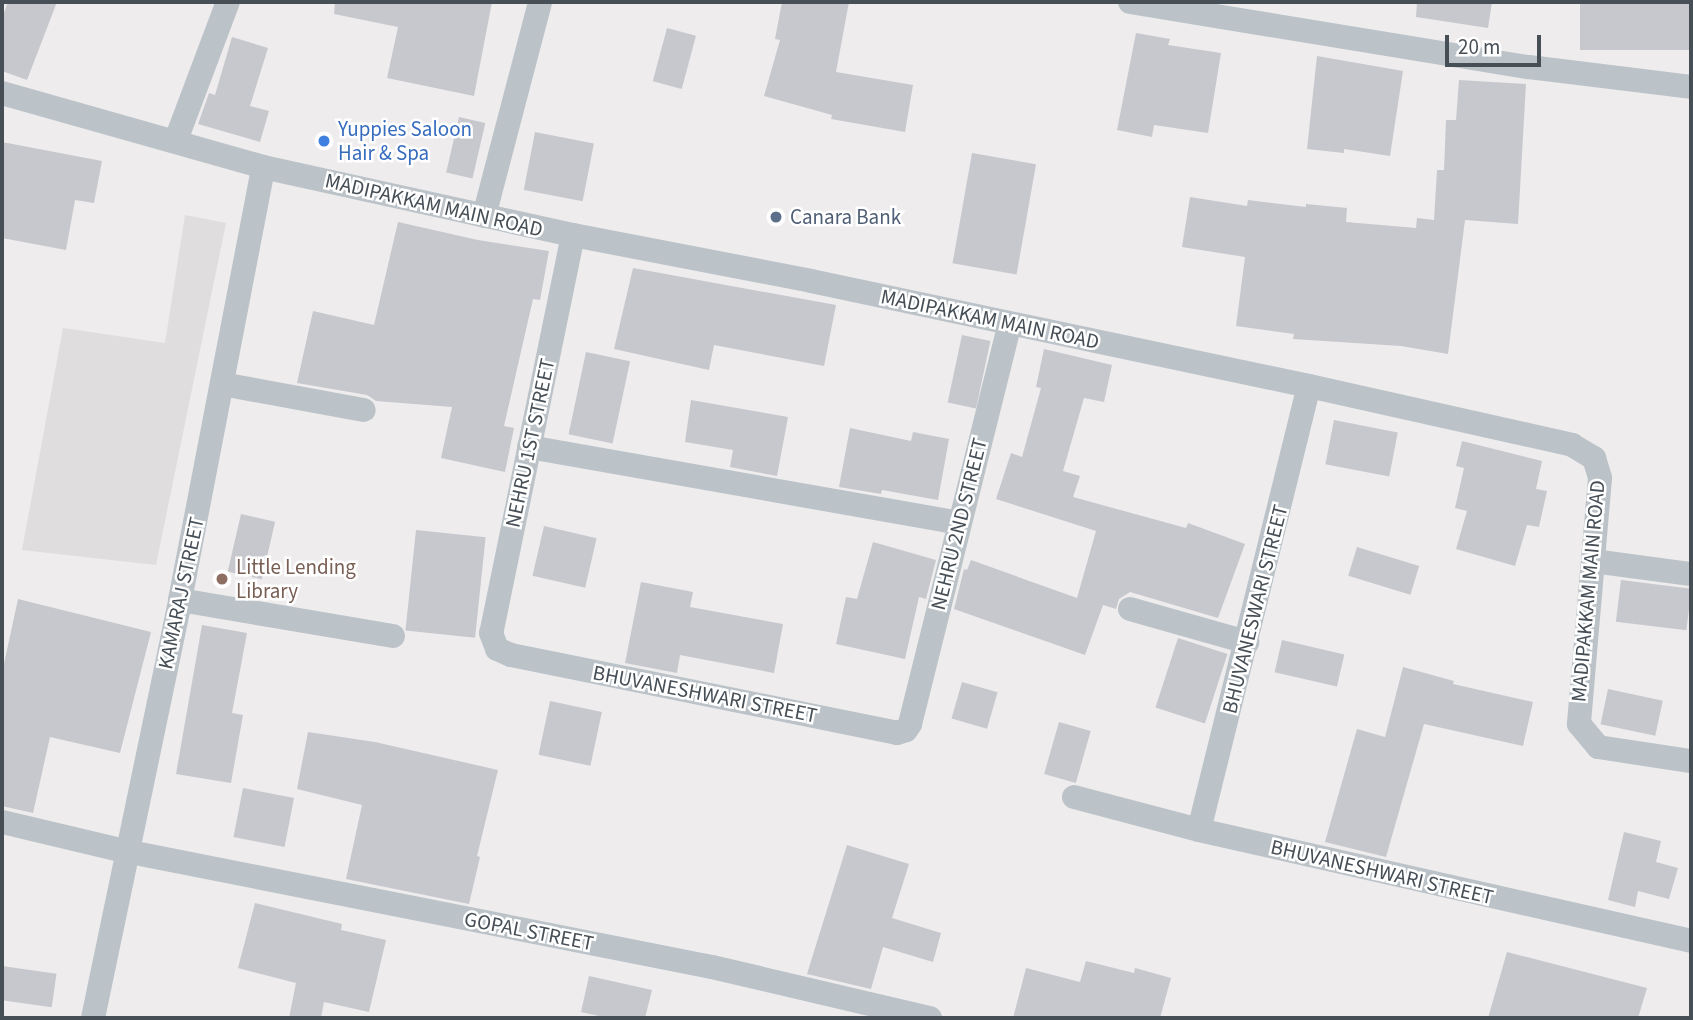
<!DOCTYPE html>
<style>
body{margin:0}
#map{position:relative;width:1693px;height:1020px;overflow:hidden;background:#eeecec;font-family:"Source Sans 3",sans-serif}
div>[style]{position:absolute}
.education>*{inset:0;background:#dfdddd}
.building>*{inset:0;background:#c7c8ce;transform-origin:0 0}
.street>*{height:24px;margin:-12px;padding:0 12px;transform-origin:12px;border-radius:12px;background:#bbc3c9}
.dots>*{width:19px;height:19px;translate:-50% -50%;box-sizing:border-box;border:4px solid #fff;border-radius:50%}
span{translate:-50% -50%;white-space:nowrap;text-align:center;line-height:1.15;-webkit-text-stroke:5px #fff;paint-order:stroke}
.shop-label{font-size:21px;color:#366cbe}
.left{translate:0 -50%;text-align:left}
.street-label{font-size:21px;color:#464e56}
.service-label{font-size:21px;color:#4e5e75}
.education-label{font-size:21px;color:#785e54}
.frame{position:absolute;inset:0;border:4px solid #464e56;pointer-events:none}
.scale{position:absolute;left:1445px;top:35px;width:96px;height:32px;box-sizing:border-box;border:4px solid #464e56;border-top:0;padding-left:9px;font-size:21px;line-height:24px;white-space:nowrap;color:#464e56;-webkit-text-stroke:5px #fff;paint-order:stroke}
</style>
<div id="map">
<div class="education">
<div style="clip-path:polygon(185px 215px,226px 223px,156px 565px,22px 550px,63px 328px,165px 343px)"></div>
</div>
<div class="building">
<div style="clip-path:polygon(8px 2px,57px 2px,27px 80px,2px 71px,2px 18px)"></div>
<div style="clip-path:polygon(335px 2px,492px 2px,474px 96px,387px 78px,398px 27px,334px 14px)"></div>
<div style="clip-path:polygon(782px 2px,849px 2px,836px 72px,913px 85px,905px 132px,831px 119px,832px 115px,764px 96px,780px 40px,775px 39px)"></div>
<div style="clip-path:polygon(1417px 2px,1492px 2px,1488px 28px,1416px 17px)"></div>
<div style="left:1580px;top:2px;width:111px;height:48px"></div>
<div style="left:667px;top:28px;width:30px;height:55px;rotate:15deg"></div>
<div style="clip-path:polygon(1136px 33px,1170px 39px,1168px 45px,1221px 53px,1208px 133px,1154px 125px,1152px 137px,1117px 130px)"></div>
<div style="clip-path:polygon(232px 37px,268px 48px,250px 106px,269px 111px,260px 142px,198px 124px,209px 93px,215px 95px)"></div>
<div style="clip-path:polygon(1317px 56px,1403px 71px,1390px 156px,1344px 149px,1344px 153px,1307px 149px)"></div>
<div style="clip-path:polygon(1459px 80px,1526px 84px,1518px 224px,1465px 220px,1448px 354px,1401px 346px,1293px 339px,1294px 334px,1236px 326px,1245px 257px,1182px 247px,1190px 197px,1247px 206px,1248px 200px,1306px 207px,1306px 204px,1347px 208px,1346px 222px,1416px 228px,1417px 218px,1434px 220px,1437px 170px,1444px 170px,1446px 120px,1456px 120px)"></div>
<div style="left:459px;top:117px;width:27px;height:57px;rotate:13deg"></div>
<div style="left:535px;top:132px;width:60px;height:59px;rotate:11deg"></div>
<div style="clip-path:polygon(2px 142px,102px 161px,94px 203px,75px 200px,66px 250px,2px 238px)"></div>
<div style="left:972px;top:153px;width:65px;height:112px;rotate:10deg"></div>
<div style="clip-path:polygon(398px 222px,478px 240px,549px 251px,540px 300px,533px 299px,504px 426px,514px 428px,505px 472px,441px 458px,452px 407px,376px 401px,367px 395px,297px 383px,313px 311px,374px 325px)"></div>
<div style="clip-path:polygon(633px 268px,836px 305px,824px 366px,714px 345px,709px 370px,614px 349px)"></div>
<div style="left:962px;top:335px;width:29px;height:69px;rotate:12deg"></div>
<div style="clip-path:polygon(1044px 349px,1112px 365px,1104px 402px,1084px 398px,1063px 471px,1080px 476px,1073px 497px,1186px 528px,1188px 523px,1245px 544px,1218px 618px,1130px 592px,1119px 599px,1116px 609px,1103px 605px,1085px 655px,954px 609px,964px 569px,967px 570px,971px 560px,1077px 598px,1096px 531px,996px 499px,1011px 453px,1022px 457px,1041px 388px,1036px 387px)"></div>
<div style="left:586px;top:352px;width:45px;height:84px;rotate:12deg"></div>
<div style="clip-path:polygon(691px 400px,788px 417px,777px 476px,730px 467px,733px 450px,685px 442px)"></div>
<div style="left:1334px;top:420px;width:65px;height:45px;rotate:11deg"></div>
<div style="clip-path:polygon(850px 428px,911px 441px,913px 432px,949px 439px,938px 500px,882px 490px,881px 494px,839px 487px)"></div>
<div style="clip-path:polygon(1462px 441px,1542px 461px,1536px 489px,1547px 491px,1539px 527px,1527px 525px,1515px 566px,1456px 549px,1467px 511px,1455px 508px,1464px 468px,1456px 466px)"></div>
<div style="left:241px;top:514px;width:35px;height:59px;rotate:13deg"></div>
<div style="left:544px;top:526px;width:54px;height:51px;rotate:13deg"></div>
<div style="left:416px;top:530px;width:70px;height:101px;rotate:6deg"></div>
<div style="clip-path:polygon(873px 542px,936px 560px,926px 599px,919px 597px,905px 659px,836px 644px,846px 597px,857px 599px)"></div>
<div style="left:1357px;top:547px;width:65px;height:30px;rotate:17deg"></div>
<div style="left:1621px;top:580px;width:71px;height:42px;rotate:7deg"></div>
<div style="clip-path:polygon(641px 582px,693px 592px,690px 607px,783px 624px,774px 673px,680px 655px,677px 673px,625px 663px)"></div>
<div style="clip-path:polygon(18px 599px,151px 632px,120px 753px,50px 737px,33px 813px,2px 806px,2px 673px)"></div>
<div style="clip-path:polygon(202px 625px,247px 633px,232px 713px,243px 715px,231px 783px,176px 774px)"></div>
<div style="left:1178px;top:638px;width:52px;height:73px;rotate:18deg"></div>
<div style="left:1282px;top:640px;width:64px;height:33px;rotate:13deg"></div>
<div style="clip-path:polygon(1403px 667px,1454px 681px,1453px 684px,1533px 702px,1523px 746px,1424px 724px,1386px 857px,1325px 842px,1357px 729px,1385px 737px)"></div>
<div style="left:962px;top:682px;width:37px;height:38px;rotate:16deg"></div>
<div style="left:1608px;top:689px;width:56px;height:36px;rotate:12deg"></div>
<div style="left:550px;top:701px;width:53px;height:55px;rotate:12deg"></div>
<div style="left:1059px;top:722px;width:33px;height:54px;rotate:16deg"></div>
<div style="clip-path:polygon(308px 732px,375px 742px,498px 770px,477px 856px,480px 857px,469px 904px,346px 879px,362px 805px,297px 789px)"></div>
<div style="left:243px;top:788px;width:52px;height:50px;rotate:11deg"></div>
<div style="clip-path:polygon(1624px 832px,1661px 841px,1656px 862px,1678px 868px,1669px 899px,1638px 891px,1635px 907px,1608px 900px)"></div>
<div style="clip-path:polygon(847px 845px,909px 864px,892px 918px,941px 933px,933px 962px,883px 947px,871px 989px,807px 974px)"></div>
<div style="clip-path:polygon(255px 903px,342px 924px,341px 930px,386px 940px,369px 1012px,324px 1002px,321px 1018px,289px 1018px,296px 983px,238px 968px)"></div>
<div style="clip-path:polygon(1507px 952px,1647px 988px,1638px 1018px,1488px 1018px)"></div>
<div style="clip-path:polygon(1086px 961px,1134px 973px,1135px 968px,1171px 978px,1160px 1018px,1013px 1018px,1026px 968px,1080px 982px)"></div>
<div style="left:2px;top:966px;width:55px;height:34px;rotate:8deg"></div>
<div style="clip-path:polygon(589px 976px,652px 990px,645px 1018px,608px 1018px,581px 1012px)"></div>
</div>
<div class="street">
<div style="left:1130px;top:2px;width:404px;rotate:9.3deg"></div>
<div style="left:1529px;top:67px;width:163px;rotate:7deg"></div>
<div style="left:2px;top:93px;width:271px;rotate:15.8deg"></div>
<div style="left:263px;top:167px;width:317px;rotate:12.4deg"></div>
<div style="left:573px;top:235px;width:242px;rotate:10.9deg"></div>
<div style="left:811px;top:281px;width:509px;rotate:11.91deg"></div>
<div style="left:1309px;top:386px;width:270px;rotate:12.6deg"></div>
<div style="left:1572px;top:445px;width:26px;rotate:31deg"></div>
<div style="left:1594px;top:458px;width:21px;rotate:73deg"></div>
<div style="left:1600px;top:478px;width:247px;rotate:94.9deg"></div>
<div style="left:1579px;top:724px;width:30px;rotate:50deg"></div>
<div style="left:1598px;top:747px;width:94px;rotate:8.6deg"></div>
<div style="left:176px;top:140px;width:147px;rotate:-69.4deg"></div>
<div style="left:484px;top:216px;width:221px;rotate:-75.3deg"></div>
<div style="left:573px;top:235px;width:406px;rotate:101.6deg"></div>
<div style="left:491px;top:633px;width:17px;rotate:69deg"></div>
<div style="left:497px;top:649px;width:15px;rotate:23deg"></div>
<div style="left:511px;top:655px;width:394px;rotate:11.4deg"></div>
<div style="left:897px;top:733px;width:9px;rotate:-18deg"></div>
<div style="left:906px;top:730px;width:7px;rotate:-56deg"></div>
<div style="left:910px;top:724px;width:412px;rotate:-76deg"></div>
<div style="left:222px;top:384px;width:144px;rotate:10.4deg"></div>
<div style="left:529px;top:447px;width:436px;rotate:10deg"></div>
<div style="left:1593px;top:561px;width:99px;rotate:7.6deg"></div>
<div style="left:180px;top:600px;width:216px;rotate:9.6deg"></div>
<div style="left:1130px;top:609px;width:122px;rotate:15.8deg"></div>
<div style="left:1074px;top:797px;width:129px;rotate:14.8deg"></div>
<div style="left:1199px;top:830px;width:504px;rotate:12.71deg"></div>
<div style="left:2px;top:822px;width:126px;rotate:13.3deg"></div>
<div style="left:125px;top:851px;width:598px;rotate:11.18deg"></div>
<div style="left:712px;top:967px;width:224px;rotate:13.2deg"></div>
<div style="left:1199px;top:830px;width:457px;rotate:-76.1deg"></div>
<div style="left:93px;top:1018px;width:427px;rotate:-78.2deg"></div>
<div style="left:180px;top:600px;width:441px;rotate:-79.1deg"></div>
</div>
<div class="dots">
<div style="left:324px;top:141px;background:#3f7fe0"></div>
<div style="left:776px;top:217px;background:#5c6f8a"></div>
<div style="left:222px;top:579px;background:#8d6e63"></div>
</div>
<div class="shop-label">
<span class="left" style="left:338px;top:141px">Yuppies Saloon<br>Hair &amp; Spa</span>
</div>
<div class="street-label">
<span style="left:434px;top:205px;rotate:13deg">MADIPAKKAM MAIN ROAD</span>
<span style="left:990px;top:319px;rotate:12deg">MADIPAKKAM MAIN ROAD</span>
<span style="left:530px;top:443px;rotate:-78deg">NEHRU 1ST STREET</span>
<span style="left:959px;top:524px;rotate:-76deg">NEHRU 2ND STREET</span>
<span style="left:1588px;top:591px;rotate:-85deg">MADIPAKKAM MAIN ROAD</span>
<span style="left:181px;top:593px;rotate:-78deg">KAMARAJ STREET</span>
<span style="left:1255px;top:609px;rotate:-76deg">BHUVANESWARI STREET</span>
<span style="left:705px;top:694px;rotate:11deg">BHUVANESHWARI STREET</span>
<span style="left:1382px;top:872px;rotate:13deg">BHUVANESHWARI STREET</span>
<span style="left:529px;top:931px;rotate:11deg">GOPAL STREET</span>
</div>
<div class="service-label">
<span class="left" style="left:790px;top:217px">Canara Bank</span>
</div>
<div class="education-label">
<span class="left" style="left:236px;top:579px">Little Lending<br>Library</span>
</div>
<div class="frame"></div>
<div class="scale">20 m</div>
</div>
